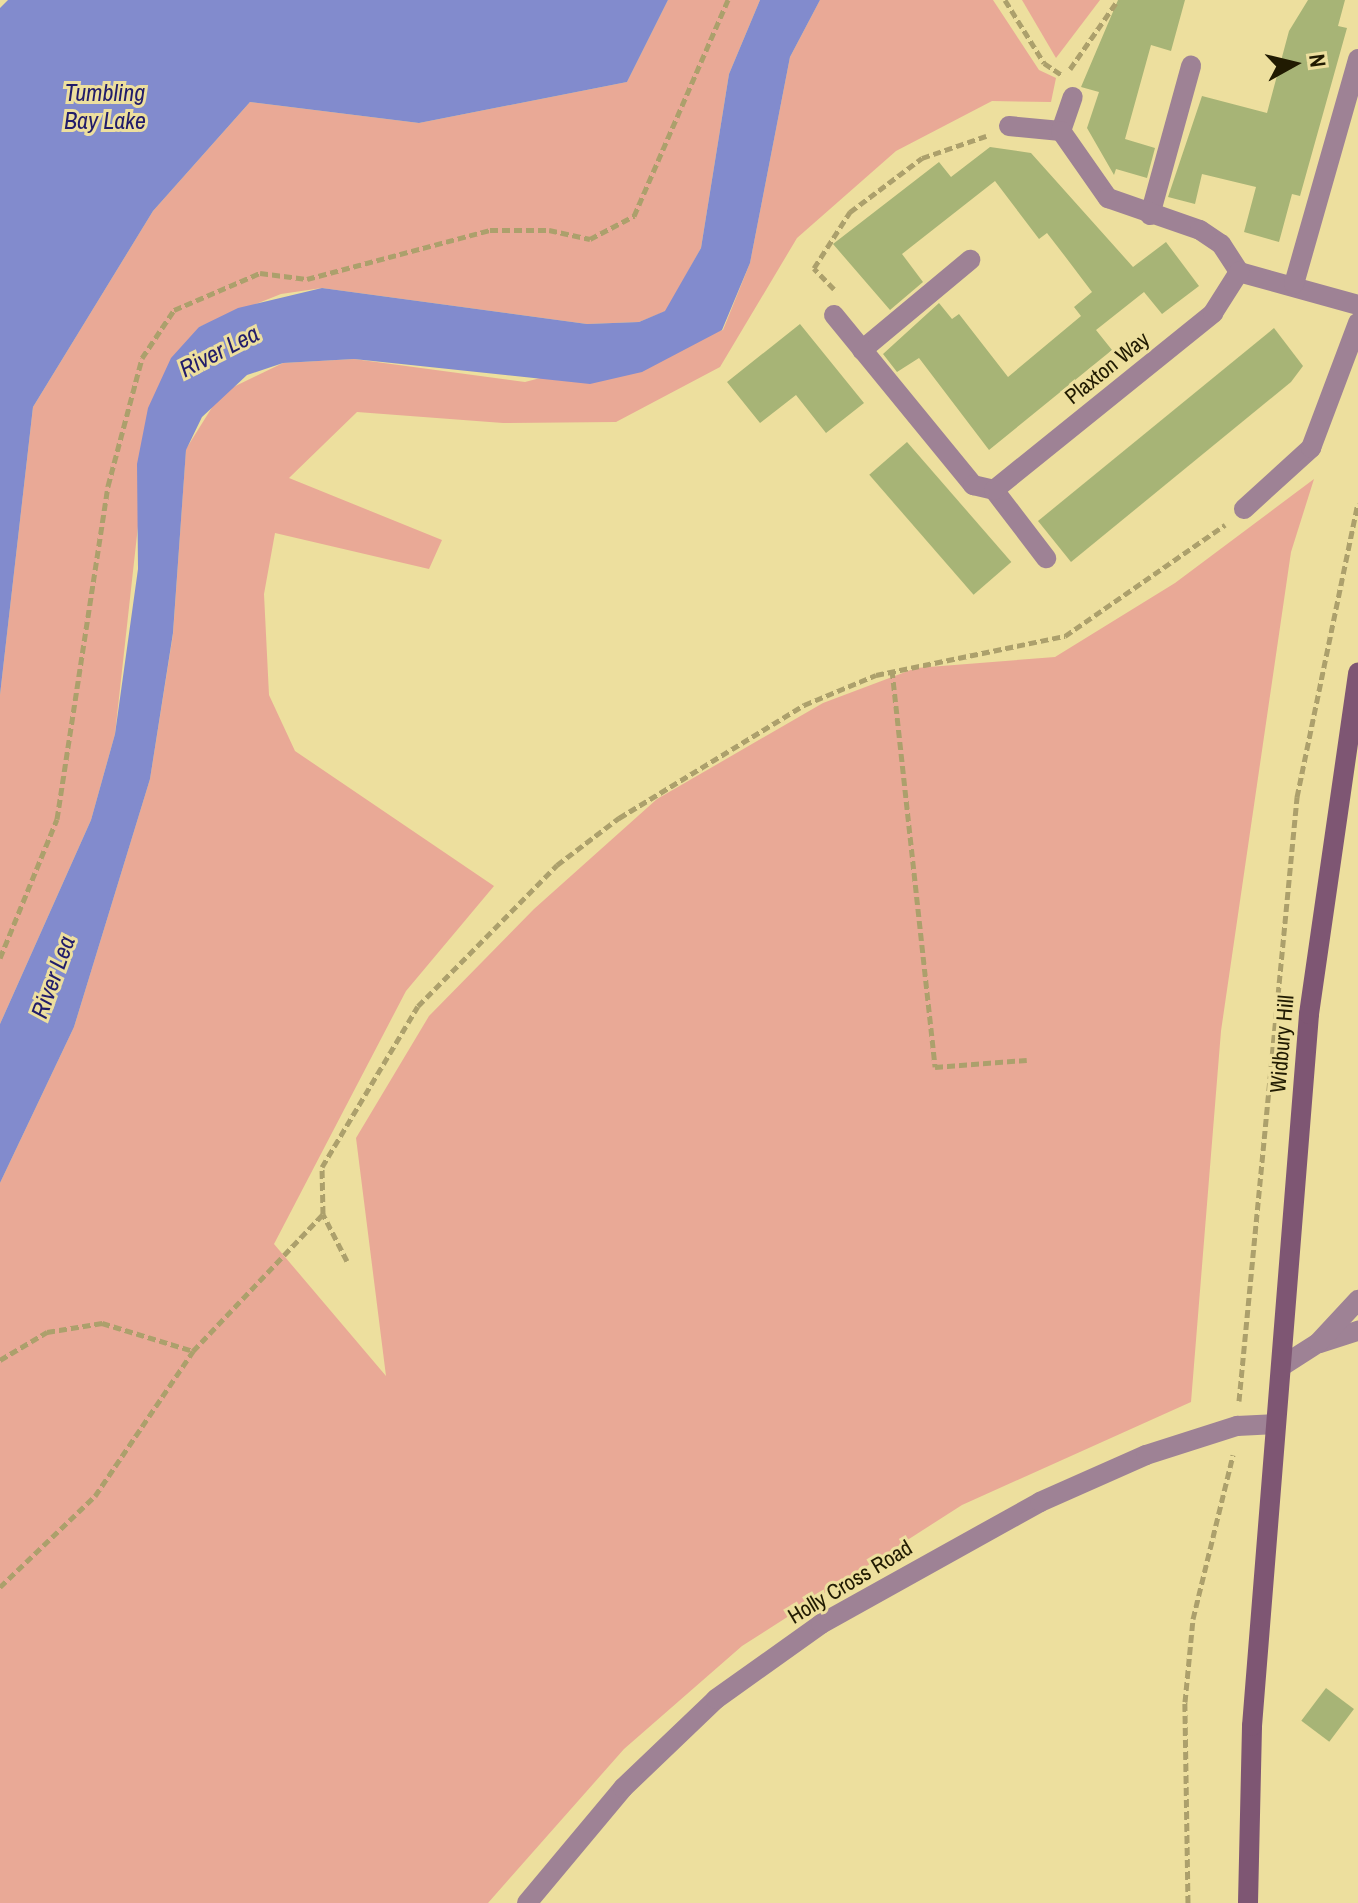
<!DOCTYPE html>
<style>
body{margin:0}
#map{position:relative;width:1358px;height:1903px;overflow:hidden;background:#eddf9e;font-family:"Archivo Narrow",sans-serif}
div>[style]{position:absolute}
.green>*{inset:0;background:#e9a996}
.water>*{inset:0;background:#828bcd}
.building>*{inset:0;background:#a7b476;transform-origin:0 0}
.path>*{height:5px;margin-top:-2.5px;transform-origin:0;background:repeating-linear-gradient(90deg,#aca06c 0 8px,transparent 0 12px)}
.service>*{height:20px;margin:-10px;padding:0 10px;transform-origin:10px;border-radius:10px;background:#9e8295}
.minor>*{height:20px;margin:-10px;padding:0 10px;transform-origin:10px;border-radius:10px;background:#9e8295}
.tertiary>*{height:20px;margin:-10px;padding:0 10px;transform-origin:10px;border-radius:10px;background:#9e8295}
.secondary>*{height:20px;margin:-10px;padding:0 10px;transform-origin:10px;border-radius:10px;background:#7e5673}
span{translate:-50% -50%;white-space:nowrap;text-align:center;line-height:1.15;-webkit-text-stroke:6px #eddf9e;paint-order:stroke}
.street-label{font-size:22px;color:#211b02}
.water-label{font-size:24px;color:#211c6a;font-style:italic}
.north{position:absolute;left:1254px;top:24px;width:80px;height:80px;-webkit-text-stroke:6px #eddf9e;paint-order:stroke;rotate:82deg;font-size:22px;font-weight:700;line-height:32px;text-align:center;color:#211b02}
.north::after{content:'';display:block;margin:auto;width:28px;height:36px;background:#211b02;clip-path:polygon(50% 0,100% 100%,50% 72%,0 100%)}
</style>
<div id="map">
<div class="green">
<div style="clip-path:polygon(668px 0,760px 0,729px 74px,701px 248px,666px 311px,639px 322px,587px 324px,322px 288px,281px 294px,199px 327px,139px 517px,115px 734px,91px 820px,0 1024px,0 695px,33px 407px,153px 211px,250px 102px,419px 123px,627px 82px)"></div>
<div style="clip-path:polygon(820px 0,993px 0,1039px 70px,1056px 78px,1051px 102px,992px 101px,896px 151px,797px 238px,720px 367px,616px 422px,503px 423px,357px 412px,289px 478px,442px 540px,429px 569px,275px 533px,264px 594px,269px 695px,295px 751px,494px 886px,406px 991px,274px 1244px,386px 1376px,356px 1138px,429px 1016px,534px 909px,657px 799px,823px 703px,916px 668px,1055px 657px,1175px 583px,1314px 479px,1291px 552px,1221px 1031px,1191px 1402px,962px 1505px,742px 1646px,624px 1749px,488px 1903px,0 1903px,0 1183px,74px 1027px,150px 779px,173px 634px,186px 449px,221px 393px,283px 363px,354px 359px,525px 382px,723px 330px,750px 263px,790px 57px)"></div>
<div style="clip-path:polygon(1022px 0,1100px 0,1056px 58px)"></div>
</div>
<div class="water">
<div style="clip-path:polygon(8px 0,668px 0,627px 82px,419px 123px,250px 102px,153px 211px,33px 407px,0 695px,0 8px)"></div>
<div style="clip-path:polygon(760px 0,820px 0,790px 57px,750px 263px,722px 330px,642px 372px,590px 384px,354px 359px,283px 363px,247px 375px,202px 417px,186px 450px,173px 633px,150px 779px,74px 1027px,0 1183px,0 1024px,91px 820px,115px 734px,138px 569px,137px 464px,148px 408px,171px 358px,199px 327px,238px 308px,322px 288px,587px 324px,639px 322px,665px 311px,701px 248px,729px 74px)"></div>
</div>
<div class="building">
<div style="clip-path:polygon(1118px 0,1185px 0,1171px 51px,1151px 45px,1125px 139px,1155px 148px,1147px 178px,1116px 169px,1114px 175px,1087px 128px,1099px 92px,1081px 87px)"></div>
<div style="clip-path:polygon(1308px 0,1345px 0,1338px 26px,1347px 28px,1300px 196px,1292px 194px,1279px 242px,1244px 232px,1256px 187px,1202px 174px,1195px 204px,1168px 197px,1202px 96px,1267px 113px,1289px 31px)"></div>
<div style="clip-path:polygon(990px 147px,1031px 153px,1133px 267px,1166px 242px,1199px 286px,1162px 314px,1144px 292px,1096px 330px,1112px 350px,989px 450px,919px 358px,897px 372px,883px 354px,939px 303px,952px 319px,959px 314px,1008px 377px,1081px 316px,1074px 307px,1092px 292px,1064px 255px,1047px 233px,1039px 239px,995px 181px,902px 254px,923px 282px,890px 310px,833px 244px,939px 162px,951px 177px)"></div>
<div style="clip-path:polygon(800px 324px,864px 403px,826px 433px,796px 395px,760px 423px,727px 382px)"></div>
<div style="clip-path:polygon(1274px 328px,1303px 366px,1291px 382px,1071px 562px,1038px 521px)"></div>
<div style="left:907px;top:442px;width:159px;height:50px;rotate:49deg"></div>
<div style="left:1326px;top:1688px;width:35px;height:41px;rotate:37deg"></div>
</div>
<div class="path">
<div style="left:1005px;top:0;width:74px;rotate:58.2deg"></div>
<div style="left:1044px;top:63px;width:22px;rotate:34deg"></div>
<div style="left:1070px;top:69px;width:84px;rotate:-55.2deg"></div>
<div style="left:834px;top:289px;width:29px;rotate:-134deg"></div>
<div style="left:814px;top:268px;width:67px;rotate:-57.3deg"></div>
<div style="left:850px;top:212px;width:90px;rotate:-36.9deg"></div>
<div style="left:922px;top:158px;width:68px;rotate:-19deg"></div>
<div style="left:892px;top:670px;width:399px;rotate:83.8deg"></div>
<div style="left:935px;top:1067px;width:92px;rotate:-4.4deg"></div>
<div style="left:0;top:958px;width:150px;rotate:-67.7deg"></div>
<div style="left:57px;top:819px;width:337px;rotate:-81.3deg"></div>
<div style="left:108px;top:486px;width:132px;rotate:-75.1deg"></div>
<div style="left:142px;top:358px;width:58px;rotate:-56.3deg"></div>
<div style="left:174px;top:310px;width:94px;rotate:-23.3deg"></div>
<div style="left:260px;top:273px;width:47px;rotate:7.3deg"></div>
<div style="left:307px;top:279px;width:189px;rotate:-15deg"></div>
<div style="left:490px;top:230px;width:59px"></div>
<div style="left:549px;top:230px;width:42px;rotate:12.4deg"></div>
<div style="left:590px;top:239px;width:50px;rotate:-27.6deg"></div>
<div style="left:634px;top:216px;width:236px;rotate:-66.5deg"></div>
<div style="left:347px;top:1261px;width:53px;rotate:-117.1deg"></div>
<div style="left:323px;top:1214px;width:47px;rotate:-91.2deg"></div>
<div style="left:322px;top:1167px;width:187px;rotate:-59.2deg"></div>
<div style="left:418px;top:1006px;width:198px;rotate:-45.4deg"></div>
<div style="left:557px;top:865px;width:78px;rotate:-37.2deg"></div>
<div style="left:619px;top:818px;width:217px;rotate:-31.4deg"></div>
<div style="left:804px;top:705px;width:78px;rotate:-22.6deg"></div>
<div style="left:876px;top:675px;width:193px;rotate:-11.7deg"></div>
<div style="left:1065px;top:636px;width:195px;rotate:-34.8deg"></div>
<div style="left:0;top:1360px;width:55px;rotate:-30.8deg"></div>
<div style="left:47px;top:1332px;width:56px;rotate:-9.3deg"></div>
<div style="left:102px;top:1323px;width:95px;rotate:17.1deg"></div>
<div style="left:1239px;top:1401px;width:607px;rotate:-84.51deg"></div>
<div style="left:1297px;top:797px;width:300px;rotate:-78.3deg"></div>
<div style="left:0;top:1587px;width:132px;rotate:-43.8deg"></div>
<div style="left:95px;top:1496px;width:175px;rotate:-55.9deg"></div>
<div style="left:193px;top:1351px;width:189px;rotate:-46.5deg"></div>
<div style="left:1188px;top:1903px;width:201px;rotate:-90.9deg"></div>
<div style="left:1185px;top:1702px;width:83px;rotate:-84.5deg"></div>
<div style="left:1193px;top:1619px;width:169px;rotate:-76.3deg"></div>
</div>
<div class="service">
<div style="left:1150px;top:215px;width:155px;rotate:-74.6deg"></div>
<div style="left:862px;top:350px;width:141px;rotate:-39.8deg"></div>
<div style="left:1244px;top:509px;width:91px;rotate:-42.3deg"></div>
<div style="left:1311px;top:448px;width:134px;rotate:-69.4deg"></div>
</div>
<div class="minor">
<div style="left:1009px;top:126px;width:52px;rotate:5.5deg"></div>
<div style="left:1061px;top:131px;width:36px;rotate:-71deg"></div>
<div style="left:1061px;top:131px;width:82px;rotate:55deg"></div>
<div style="left:1108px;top:198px;width:97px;rotate:19.2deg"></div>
<div style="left:1200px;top:230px;width:25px;rotate:34deg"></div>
<div style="left:1221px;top:244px;width:33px;rotate:57deg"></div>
<div style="left:1239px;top:272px;width:123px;rotate:15.5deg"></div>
<div style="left:1294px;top:284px;width:234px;rotate:-74.1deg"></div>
<div style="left:834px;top:315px;width:220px;rotate:50.7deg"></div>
<div style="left:973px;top:485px;width:22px;rotate:13deg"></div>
<div style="left:994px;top:490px;width:86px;rotate:52.6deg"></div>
<div style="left:994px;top:490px;width:282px;rotate:-38.9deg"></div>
<div style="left:1213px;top:313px;width:49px;rotate:-57.6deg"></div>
<div style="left:1320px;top:1343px;width:40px;rotate:-18deg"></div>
<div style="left:1282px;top:1366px;width:43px;rotate:-32.6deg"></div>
<div style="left:1318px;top:1343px;width:59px;rotate:-47.1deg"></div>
</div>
<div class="tertiary">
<div style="left:527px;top:1903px;width:150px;rotate:-50.1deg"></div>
<div style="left:623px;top:1788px;width:129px;rotate:-43.7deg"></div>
<div style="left:716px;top:1699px;width:129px;rotate:-35.5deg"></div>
<div style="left:821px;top:1624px;width:251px;rotate:-29.1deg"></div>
<div style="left:1040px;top:1502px;width:116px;rotate:-23.9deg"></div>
<div style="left:1146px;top:1455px;width:96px;rotate:-17.7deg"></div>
<div style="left:1237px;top:1426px;width:39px;rotate:-3deg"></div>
</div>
<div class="secondary">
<div style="left:1248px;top:1903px;width:177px;rotate:-88.7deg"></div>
<div style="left:1252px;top:1726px;width:714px;rotate:-85.42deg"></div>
<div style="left:1309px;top:1014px;width:345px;rotate:-81.8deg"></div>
</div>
<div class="street-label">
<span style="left:1107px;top:368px;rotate:-39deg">Plaxton Way</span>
<span style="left:1282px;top:1044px;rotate:-85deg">Widbury Hill</span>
<span style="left:850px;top:1582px;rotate:-31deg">Holly Cross Road</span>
</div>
<div class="water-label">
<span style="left:105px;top:107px">Tumbling<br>Bay Lake</span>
<span style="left:219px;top:351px;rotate:-27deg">River Lea</span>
<span style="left:53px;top:977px;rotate:-70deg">River Lea</span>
</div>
<div class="north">N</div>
</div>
